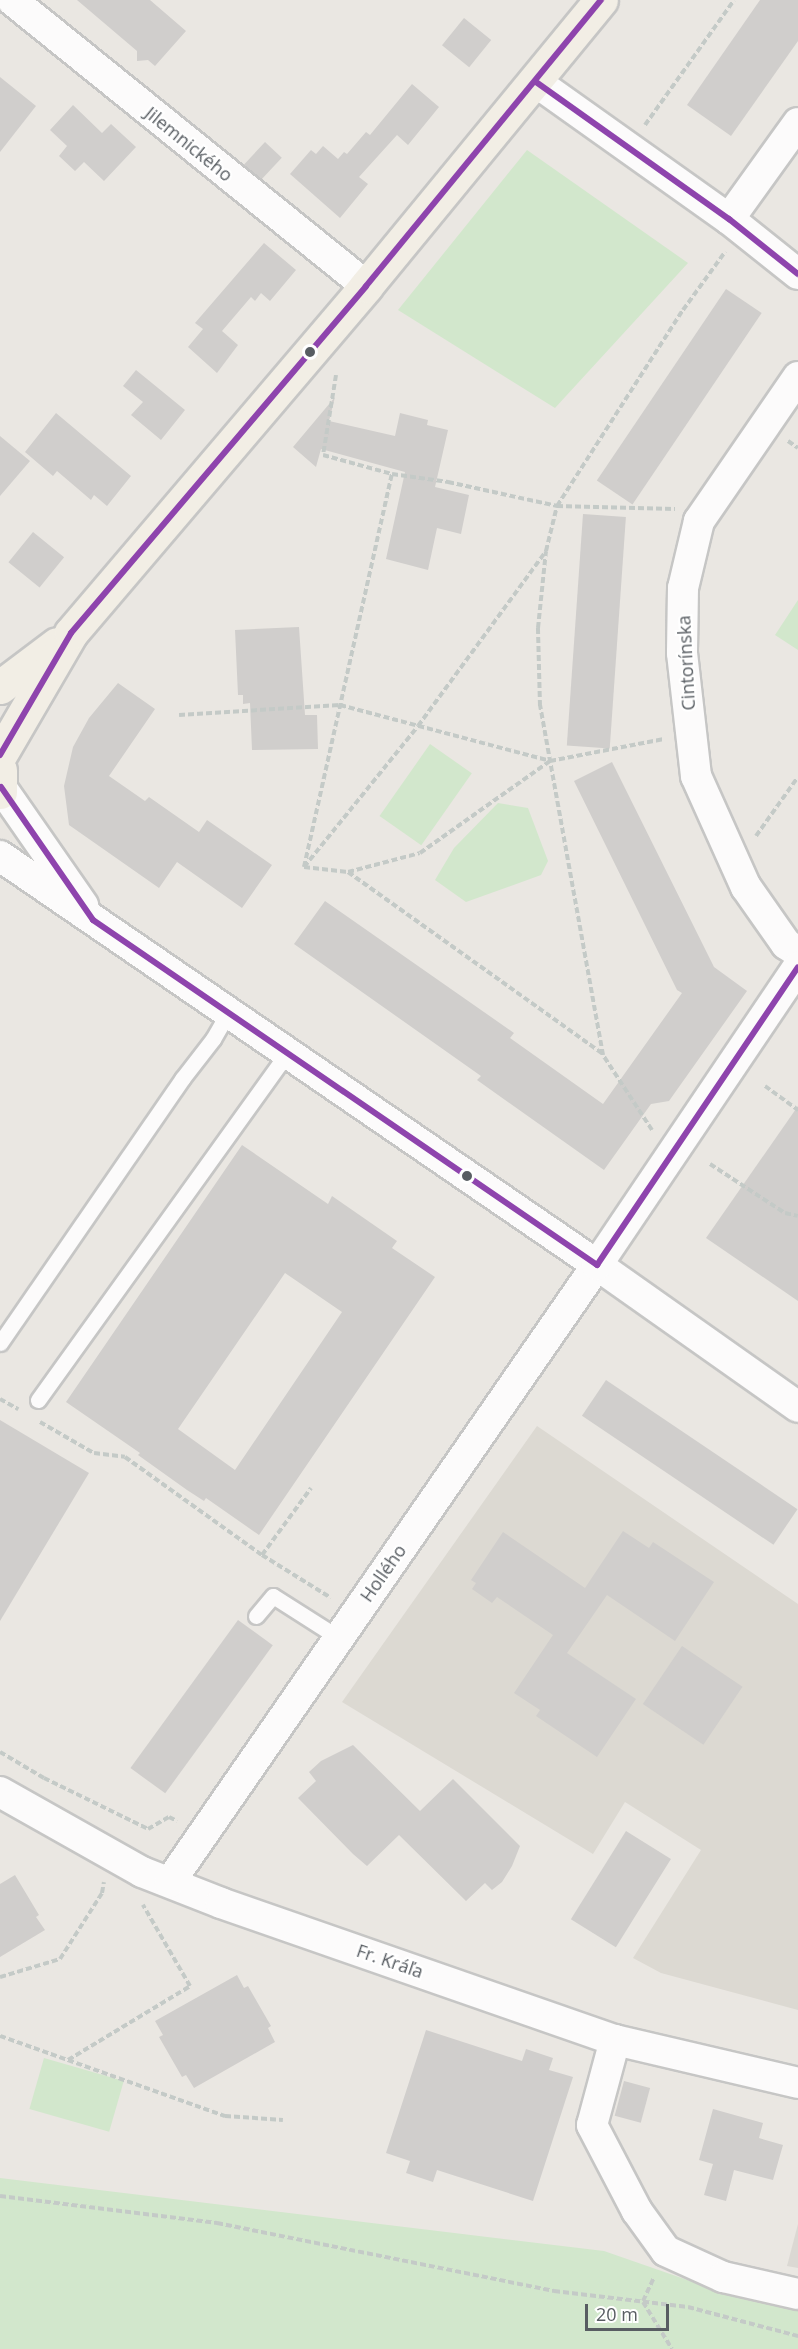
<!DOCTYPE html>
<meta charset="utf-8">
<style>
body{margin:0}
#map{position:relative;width:798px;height:2349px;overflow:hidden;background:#eae7e2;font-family:"Open Sans",sans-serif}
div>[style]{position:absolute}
.industrial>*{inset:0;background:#dbd8d3}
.education>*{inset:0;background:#dcd9d2}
.green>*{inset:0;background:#d2e7cc;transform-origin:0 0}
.building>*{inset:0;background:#d0cecc;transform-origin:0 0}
.path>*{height:4px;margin-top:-2px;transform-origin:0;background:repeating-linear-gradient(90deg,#c4cac7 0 6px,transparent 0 9px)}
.roads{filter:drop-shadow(2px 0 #c6c6c5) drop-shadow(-2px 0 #c6c6c5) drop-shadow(0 2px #c6c6c5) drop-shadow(0 -2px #c6c6c5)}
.service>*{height:15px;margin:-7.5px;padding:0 7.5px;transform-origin:7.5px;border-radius:7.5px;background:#fcfbfb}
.minor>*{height:30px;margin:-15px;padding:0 15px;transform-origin:15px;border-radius:15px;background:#fcfbfb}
.primary>*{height:33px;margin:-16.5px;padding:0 16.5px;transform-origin:16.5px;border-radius:16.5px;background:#f2eee5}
.bus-1>*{height:6px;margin:-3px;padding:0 3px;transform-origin:3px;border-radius:3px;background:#8e44ad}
.dots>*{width:16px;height:16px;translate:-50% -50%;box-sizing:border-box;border:3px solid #fff;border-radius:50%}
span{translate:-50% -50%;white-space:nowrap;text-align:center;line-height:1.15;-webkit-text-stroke:4.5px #fff;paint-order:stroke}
.street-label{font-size:18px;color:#585d62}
.scale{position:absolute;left:585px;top:2304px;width:84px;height:27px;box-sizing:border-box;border:3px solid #585d62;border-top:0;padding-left:8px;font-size:18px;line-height:21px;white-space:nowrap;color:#585d62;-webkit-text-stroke:4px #fff;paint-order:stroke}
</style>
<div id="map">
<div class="industrial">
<div style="clip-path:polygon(798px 2224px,798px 2268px,787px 2266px)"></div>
</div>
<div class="education">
<div style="clip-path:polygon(537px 1426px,798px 1604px,798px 2010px,661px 1973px,633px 1958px,701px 1850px,625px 1802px,593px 1854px,342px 1702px)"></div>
</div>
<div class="green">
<div style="clip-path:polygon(527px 150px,688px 263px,555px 408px,398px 310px)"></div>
<div style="clip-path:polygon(798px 600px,798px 650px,775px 635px)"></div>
<div style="left:430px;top:744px;width:51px;height:88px;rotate:35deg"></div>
<div style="clip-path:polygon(498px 803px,528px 808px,548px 861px,541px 875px,466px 902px,435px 880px,454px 848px)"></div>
<div style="left:44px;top:2058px;width:83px;height:53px;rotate:16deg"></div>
<div style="clip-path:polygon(0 2178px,604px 2251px,696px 2283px,798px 2304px,798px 2349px,0 2349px)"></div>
</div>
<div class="building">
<div style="clip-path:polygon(77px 0,150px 0,186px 31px,155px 66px,148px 60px,137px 61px,137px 51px)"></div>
<div style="clip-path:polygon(760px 0,798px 0,798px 41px,731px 136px,687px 105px)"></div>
<div style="left:464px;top:18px;width:35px;height:35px;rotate:39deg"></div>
<div style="clip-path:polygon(0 77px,36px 106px,0 152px)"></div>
<div style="clip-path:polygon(412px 84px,439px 107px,408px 145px,397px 135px,359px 177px,368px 184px,340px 218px,290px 174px,311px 150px,316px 154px,323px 146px,338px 159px,344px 152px,347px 154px,366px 132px,370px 135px)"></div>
<div style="clip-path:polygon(73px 105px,102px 133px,111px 124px,136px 147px,104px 181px,84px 162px,75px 171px,59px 156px,67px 146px,50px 130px)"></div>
<div style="left:265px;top:142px;width:23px;height:31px;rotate:43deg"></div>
<div style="clip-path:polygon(264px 243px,296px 270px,270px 301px,261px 293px,255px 301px,251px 297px,222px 331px,238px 345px,217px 373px,188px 347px,203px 329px,195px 323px)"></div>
<div style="left:726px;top:289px;width:43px;height:231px;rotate:34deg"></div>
<div style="clip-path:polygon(136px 370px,185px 410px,161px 440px,131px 415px,143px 402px,123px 386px)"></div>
<div style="clip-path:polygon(335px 397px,329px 421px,395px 436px,400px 413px,428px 420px,427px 425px,448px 430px,435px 487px,469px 495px,461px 534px,437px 528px,428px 570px,386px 559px,405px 472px,321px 449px,316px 467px,293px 447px)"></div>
<div style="clip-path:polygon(56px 413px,131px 476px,107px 506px,94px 495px,91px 500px,57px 471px,53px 476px,25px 452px)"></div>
<div style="clip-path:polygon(0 436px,30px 461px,0 496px)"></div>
<div style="left:583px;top:514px;width:43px;height:232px;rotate:4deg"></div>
<div style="left:33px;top:532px;width:40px;height:39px;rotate:39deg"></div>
<div style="clip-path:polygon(299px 627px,305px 715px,317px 715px,318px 749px,252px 750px,250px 703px,243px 704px,243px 695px,238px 695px,235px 630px)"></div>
<div style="clip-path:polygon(118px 683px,155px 709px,109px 776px,145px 801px,149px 797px,199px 832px,207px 820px,272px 865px,242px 908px,177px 862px,159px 888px,69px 825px,64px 786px,73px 747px,89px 718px)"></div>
<div style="clip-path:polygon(612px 762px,714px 967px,747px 991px,669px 1101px,651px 1104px,604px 1170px,477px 1080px,481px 1076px,294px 944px,325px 901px,514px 1033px,510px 1038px,603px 1104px,682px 993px,677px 990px,574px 781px)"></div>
<div style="clip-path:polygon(798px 1106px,798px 1301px,706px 1238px)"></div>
<div style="clip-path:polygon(evenodd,242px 1145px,328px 1204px,332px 1196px,397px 1241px,392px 1248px,435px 1277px,259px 1535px,206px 1498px,204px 1501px,187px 1490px,138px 1455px,140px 1453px,66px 1402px,242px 1145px,285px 1273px,342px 1312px,235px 1470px,178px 1429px,285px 1273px)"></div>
<div style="left:606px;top:1380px;width:231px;height:43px;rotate:34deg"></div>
<div style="clip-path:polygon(0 1420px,89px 1473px,0 1621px)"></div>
<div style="clip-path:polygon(623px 1531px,649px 1548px,653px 1542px,714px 1582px,675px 1641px,607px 1595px,567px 1653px,636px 1699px,597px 1757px,536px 1716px,540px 1710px,514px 1693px,553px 1635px,497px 1597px,492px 1603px,472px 1589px,476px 1583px,471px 1580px,503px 1532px,585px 1588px)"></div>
<div style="left:238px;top:1620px;width:43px;height:183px;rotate:36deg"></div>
<div style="left:682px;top:1646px;width:73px;height:70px;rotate:34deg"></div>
<div style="clip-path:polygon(353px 1745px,420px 1811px,453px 1779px,520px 1846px,512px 1866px,502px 1882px,492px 1890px,485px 1883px,466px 1901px,399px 1835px,367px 1866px,353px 1854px,298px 1798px,316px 1781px,309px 1772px,321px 1761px)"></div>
<div style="left:626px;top:1831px;width:53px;height:104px;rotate:32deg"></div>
<div style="clip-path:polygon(15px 1875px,39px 1915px,36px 1917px,45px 1930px,0 1957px,0 1884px)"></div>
<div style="clip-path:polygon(237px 1975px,244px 1988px,248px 1986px,271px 2026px,268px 2028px,275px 2042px,194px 2088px,186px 2075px,182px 2077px,159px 2037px,163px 2035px,155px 2021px)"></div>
<div style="clip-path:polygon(426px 2030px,522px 2061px,526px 2049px,553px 2058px,549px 2070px,573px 2077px,533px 2201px,437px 2170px,433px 2182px,406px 2173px,410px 2161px,386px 2153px)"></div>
<div style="left:624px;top:2081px;width:27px;height:36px;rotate:15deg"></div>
<div style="clip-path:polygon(713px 2109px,763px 2123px,759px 2138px,783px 2145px,773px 2180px,734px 2170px,726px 2201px,704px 2195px,713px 2164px,699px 2160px)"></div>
</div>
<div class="path">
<div style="left:645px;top:125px;width:153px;rotate:-54.5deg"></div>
<div style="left:336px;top:375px;width:81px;rotate:99.2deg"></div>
<div style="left:323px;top:455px;width:72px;rotate:15.4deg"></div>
<div style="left:392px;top:474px;width:57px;rotate:8.1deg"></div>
<div style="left:448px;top:482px;width:112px;rotate:12.4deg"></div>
<div style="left:557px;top:506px;width:233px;rotate:-57.3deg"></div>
<div style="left:683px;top:310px;width:72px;rotate:-54.1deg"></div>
<div style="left:788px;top:441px;width:12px;rotate:35deg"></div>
<div style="left:179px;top:715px;width:161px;rotate:-3.6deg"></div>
<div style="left:340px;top:705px;width:217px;rotate:14.9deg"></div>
<div style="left:550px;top:761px;width:116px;rotate:-10.9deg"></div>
<div style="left:756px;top:836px;width:72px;rotate:-54.6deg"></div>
<div style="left:304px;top:867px;width:403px;rotate:-77.4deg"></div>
<div style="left:304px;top:867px;width:181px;rotate:-51deg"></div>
<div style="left:418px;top:726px;width:217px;rotate:-53.8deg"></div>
<div style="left:304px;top:867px;width:44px;rotate:6.5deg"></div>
<div style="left:348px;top:872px;width:74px;rotate:-14.8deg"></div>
<div style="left:420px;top:853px;width:159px;rotate:-35.3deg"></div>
<div style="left:348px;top:872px;width:313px;rotate:35.5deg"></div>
<div style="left:765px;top:1086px;width:41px;rotate:36deg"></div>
<div style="left:652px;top:1130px;width:90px;rotate:-123.2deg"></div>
<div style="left:603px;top:1055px;width:355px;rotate:-100.2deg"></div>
<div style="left:540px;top:706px;width:78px;rotate:-91.5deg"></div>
<div style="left:538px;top:628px;width:77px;rotate:-84.1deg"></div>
<div style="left:546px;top:551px;width:46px;rotate:-76.3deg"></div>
<div style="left:557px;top:506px;width:118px;rotate:1.5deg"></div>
<div style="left:710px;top:1164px;width:90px;rotate:33.2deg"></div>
<div style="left:785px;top:1213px;width:13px;rotate:13deg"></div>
<div style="left:0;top:1399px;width:21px;rotate:29deg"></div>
<div style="left:40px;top:1422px;width:62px;rotate:29.9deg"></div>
<div style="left:94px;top:1453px;width:31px;rotate:7deg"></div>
<div style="left:125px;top:1457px;width:168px;rotate:35.6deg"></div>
<div style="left:262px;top:1555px;width:81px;rotate:31.9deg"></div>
<div style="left:262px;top:1555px;width:83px;rotate:-53.8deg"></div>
<div style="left:0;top:1752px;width:51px;rotate:30.6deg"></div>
<div style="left:44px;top:1778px;width:116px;rotate:26.1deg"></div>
<div style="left:148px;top:1829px;width:24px;rotate:-30deg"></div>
<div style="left:169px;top:1817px;width:9px;rotate:27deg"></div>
<div style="left:0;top:1977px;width:63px;rotate:-16.7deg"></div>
<div style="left:60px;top:1959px;width:78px;rotate:-57.5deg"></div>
<div style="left:102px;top:1893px;width:11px;rotate:-80deg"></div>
<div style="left:0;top:2036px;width:239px;rotate:19.6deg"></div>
<div style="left:225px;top:2116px;width:58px;rotate:3.9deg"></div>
<div style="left:68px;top:2060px;width:143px;rotate:-31.2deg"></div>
<div style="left:190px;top:1986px;width:94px;rotate:-120.1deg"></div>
<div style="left:0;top:2196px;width:219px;rotate:7.1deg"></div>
<div style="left:217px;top:2223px;width:344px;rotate:11.4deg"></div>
<div style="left:554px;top:2291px;width:135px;rotate:6.8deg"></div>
<div style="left:688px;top:2307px;width:114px;rotate:14.8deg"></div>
<div style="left:643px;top:2301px;width:26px;rotate:-65deg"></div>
<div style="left:643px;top:2302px;width:55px;rotate:58.3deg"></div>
</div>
<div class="roads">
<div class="service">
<div style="left:0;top:1343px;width:321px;rotate:-55.4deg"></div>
<div style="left:182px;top:1079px;width:51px;rotate:-52.2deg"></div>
<div style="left:213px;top:1039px;width:30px;rotate:-60deg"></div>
<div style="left:38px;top:1400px;width:427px;rotate:-54.3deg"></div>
<div style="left:256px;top:1616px;width:26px;rotate:-50deg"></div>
<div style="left:273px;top:1596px;width:78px;rotate:32.5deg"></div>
</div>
<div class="minor">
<div style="left:12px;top:0;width:455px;rotate:38.9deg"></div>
<div style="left:536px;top:82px;width:237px;rotate:35.4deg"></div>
<div style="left:729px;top:219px;width:88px;rotate:38.6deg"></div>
<div style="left:729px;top:219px;width:118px;rotate:-54.3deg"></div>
<div style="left:798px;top:377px;width:175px;rotate:124.5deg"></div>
<div style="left:699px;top:521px;width:69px;rotate:103.4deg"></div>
<div style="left:683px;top:588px;width:65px;rotate:90.9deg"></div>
<div style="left:682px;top:653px;width:124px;rotate:83.5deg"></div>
<div style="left:696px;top:776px;width:122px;rotate:65.8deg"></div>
<div style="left:746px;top:887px;width:70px;rotate:54.9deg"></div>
<div style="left:786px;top:944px;width:14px;rotate:34deg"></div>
<div style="left:1px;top:787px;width:144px;rotate:55.2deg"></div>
<div style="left:0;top:856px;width:724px;rotate:34.41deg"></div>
<div style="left:597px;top:1265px;width:246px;rotate:35.2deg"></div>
<div style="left:0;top:1792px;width:163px;rotate:29.4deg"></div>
<div style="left:142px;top:1872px;width:85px;rotate:21.4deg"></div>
<div style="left:221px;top:1903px;width:417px;rotate:19.2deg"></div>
<div style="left:615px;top:2040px;width:188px;rotate:13.2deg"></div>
<div style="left:170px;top:1882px;width:750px;rotate:-55.31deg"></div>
<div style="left:597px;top:1265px;width:359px;rotate:-56deg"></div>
<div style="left:615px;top:2040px;width:88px;rotate:105.1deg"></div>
<div style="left:592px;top:2125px;width:97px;rotate:62.4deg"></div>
<div style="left:637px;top:2211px;width:49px;rotate:54.1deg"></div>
<div style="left:666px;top:2251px;width:63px;rotate:24.5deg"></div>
<div style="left:723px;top:2277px;width:77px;rotate:12.8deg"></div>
</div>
<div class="primary">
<div style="left:0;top:687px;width:71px;rotate:-37deg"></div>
<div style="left:0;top:755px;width:141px;rotate:-59.8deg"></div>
<div style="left:71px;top:633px;width:455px;rotate:-49.6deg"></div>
<div style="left:366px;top:286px;width:370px;rotate:-50.6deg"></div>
<div style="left:0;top:770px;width:22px;rotate:90deg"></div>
</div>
</div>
<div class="bus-1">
<div style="left:536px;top:82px;width:237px;rotate:35.4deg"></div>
<div style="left:729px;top:219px;width:88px;rotate:38.6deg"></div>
<div style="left:0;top:755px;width:141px;rotate:-59.8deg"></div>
<div style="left:71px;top:633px;width:455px;rotate:-49.6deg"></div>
<div style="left:366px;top:286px;width:370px;rotate:-50.6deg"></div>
<div style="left:1px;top:787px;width:162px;rotate:55.3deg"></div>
<div style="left:93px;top:920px;width:611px;rotate:34.39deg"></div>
<div style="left:597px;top:1265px;width:359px;rotate:-56deg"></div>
</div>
<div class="dots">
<div style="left:310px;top:352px;background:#585d62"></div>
<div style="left:467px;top:1176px;background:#585d62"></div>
</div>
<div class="street-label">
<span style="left:189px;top:144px;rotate:39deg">Jilemnického</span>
<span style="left:686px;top:663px;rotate:-93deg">Cintorínska</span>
<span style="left:383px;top:1573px;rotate:-55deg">Hollého</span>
<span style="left:390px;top:1961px;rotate:19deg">Fr. Kráľa</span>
</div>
<div class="scale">20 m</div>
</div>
